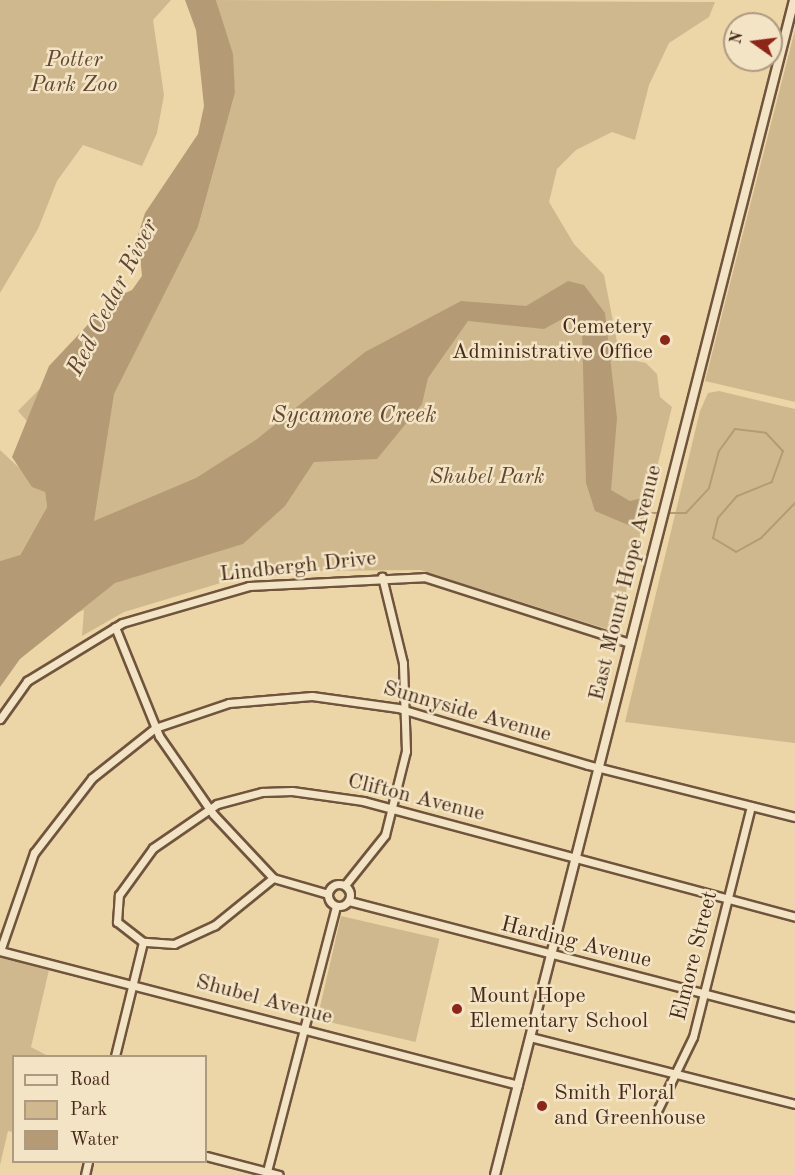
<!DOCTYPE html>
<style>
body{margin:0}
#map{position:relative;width:795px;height:1175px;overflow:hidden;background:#ecd5a6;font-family:"Old Standard TT",serif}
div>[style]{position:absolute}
.green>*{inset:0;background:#d0b88e;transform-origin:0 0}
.water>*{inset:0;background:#b49b76}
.stream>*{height:2px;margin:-1px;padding:0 1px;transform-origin:1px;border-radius:1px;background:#b49b76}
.roads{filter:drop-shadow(2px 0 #70543d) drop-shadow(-2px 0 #70543d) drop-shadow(0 2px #70543d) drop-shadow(0 -2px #70543d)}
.minor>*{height:7px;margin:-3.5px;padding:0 3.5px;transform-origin:3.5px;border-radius:3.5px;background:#f3e4c5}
.minor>.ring{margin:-3.5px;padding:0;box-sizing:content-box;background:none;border:7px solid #f3e4c5;border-radius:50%}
.tertiary>*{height:8px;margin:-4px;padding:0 4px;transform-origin:4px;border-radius:4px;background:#f3e4c5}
.dots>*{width:16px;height:16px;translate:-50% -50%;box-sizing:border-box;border:3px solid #f3e4c5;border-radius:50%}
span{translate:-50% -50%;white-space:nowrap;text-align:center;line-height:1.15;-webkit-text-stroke:5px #f3e4c5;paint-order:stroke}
.park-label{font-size:22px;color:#624631;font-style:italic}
.poi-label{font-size:22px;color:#46291a}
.right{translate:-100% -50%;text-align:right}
.left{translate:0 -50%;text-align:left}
.street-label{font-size:22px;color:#46291a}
.water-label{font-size:24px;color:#624631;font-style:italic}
.legend{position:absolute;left:12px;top:1055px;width:195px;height:108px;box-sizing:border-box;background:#f3e4c5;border:2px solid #ae9981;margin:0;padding:8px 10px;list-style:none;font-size:18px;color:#46291a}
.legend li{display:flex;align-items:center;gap:12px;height:30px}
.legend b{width:30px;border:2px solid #ae9981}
.north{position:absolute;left:723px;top:12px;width:60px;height:60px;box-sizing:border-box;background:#f3e4c5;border:2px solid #ae9981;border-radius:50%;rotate:284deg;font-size:16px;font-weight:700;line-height:24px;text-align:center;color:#46291a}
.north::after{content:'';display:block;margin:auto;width:21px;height:27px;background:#8f2418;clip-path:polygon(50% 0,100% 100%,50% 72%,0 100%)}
</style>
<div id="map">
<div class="green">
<div style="clip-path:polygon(0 0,171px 0,153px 20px,164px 95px,157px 133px,142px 166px,83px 145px,57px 181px,38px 229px,0 293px)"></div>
<div style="clip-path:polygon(216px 0,715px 2px,709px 17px,669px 43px,649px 85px,635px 140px,612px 132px,576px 150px,557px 169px,549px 202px,574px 244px,604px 275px,620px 357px,646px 363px,657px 374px,660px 397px,672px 407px,616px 632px,420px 570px,314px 571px,224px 582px,124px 612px,82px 636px,84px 610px,71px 615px,36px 431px,18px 411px,198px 227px,235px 93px,231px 50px)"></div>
<div style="clip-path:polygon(795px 30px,795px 402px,705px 381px)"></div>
<div style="clip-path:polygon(719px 391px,795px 409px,795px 743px,625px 722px,700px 411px,708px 393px)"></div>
<div style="clip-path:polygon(0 450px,45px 492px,47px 507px,19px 556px,0 561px)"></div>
<div style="left:341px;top:916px;width:101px;height:106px;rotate:13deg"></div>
<div style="clip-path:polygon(0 957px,49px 970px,31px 1047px,48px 1056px,14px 1056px,13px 1132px,8px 1131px,0 1165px)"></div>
</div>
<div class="water">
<div style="clip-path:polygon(185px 0,216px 0,233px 54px,235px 93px,198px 227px,114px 394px,94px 521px,196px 478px,257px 439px,365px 352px,461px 301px,526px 306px,568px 281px,584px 285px,605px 313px,617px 418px,611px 490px,630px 501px,646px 497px,640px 530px,595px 511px,586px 483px,582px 330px,568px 316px,544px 329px,468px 321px,428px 378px,422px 404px,377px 459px,314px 462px,285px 506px,243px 544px,115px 583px,20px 659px,0 687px,0 561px,20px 555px,47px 507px,45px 492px,32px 487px,12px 457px,49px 366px,112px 299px,132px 290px,142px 276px,138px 235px,145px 213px,198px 134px,204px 106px,196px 30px)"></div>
</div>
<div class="stream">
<div style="left:640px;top:513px;width:21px"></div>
<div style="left:667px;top:513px;width:19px"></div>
<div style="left:686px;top:513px;width:34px;rotate:-47deg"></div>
<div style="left:709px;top:488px;width:38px;rotate:-75deg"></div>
<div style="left:719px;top:451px;width:27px;rotate:-54deg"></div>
<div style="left:735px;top:429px;width:31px;rotate:7deg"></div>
<div style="left:766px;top:433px;width:25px;rotate:47deg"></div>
<div style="left:783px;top:451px;width:33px;rotate:110deg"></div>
<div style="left:772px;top:482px;width:38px;rotate:158deg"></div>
<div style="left:737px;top:496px;width:29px;rotate:131deg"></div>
<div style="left:718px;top:518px;width:21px;rotate:104deg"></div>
<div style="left:713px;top:538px;width:27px;rotate:31deg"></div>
<div style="left:736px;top:552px;width:29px;rotate:-29deg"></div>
<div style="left:761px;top:538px;width:49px;rotate:-45.8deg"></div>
</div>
<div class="roads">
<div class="minor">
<div style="left:115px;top:627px;width:118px;rotate:68deg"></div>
<div style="left:159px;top:736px;width:95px;rotate:55.3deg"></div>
<div style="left:213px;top:814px;width:88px;rotate:46.8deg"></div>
<div style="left:273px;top:878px;width:57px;rotate:16.2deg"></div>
<div style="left:0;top:719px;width:47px;rotate:-54.6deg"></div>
<div style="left:27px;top:681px;width:111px;rotate:-31.4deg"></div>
<div style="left:122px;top:623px;width:132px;rotate:-16.2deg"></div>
<div style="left:249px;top:586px;width:175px;rotate:-2.9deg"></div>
<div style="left:424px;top:577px;width:215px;rotate:17.8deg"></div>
<div style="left:273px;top:878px;width:75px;rotate:141deg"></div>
<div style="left:215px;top:925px;width:45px;rotate:155.1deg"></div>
<div style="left:174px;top:944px;width:31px;rotate:-176deg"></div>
<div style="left:143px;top:942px;width:33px;rotate:-142deg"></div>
<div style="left:117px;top:922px;width:27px;rotate:-86deg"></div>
<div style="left:119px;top:895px;width:58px;rotate:-54.1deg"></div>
<div style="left:153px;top:848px;width:78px;rotate:-34.5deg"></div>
<div style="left:217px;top:804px;width:47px;rotate:-14.9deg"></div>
<div style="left:262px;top:792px;width:30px;rotate:-2deg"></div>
<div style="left:292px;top:791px;width:72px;rotate:8deg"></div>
<div style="left:363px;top:801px;width:447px;rotate:15deg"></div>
<div class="ring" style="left:328px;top:884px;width:15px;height:15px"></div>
<div style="left:345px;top:885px;width:64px;rotate:-51.3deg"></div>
<div style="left:385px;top:835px;width:87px;rotate:-76deg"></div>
<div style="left:406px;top:751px;width:88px;rotate:-92deg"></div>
<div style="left:403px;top:663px;width:89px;rotate:-103.7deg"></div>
<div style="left:349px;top:901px;width:461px;rotate:14.6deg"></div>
<div style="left:0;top:951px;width:104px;rotate:-70.9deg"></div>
<div style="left:34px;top:853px;width:95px;rotate:-52.3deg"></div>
<div style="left:92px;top:778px;width:80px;rotate:-38.4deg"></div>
<div style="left:155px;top:728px;width:78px;rotate:-18.7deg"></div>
<div style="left:229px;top:703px;width:83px;rotate:-4.8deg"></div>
<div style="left:312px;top:696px;width:87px;rotate:7.9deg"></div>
<div style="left:398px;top:708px;width:198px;rotate:16.7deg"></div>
<div style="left:588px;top:765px;width:213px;rotate:14.1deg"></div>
<div style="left:0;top:951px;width:535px;rotate:14.5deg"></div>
<div style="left:530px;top:1037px;width:273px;rotate:14.2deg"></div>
<div style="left:115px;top:1056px;width:117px;rotate:-76.2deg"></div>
<div style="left:658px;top:1109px;width:80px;rotate:-64.1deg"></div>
<div style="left:693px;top:1037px;width:238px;rotate:-75.9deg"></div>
<div style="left:206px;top:1156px;width:75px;rotate:14.6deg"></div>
<div style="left:85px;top:1175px;width:13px;rotate:-77deg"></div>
<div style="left:266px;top:1175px;width:278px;rotate:-75.4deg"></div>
</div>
<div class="tertiary">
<div style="left:495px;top:1175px;width:1212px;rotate:-75.72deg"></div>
</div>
</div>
<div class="dots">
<div style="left:665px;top:340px;background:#8f2418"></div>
<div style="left:457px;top:1009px;background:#8f2418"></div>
<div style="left:542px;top:1106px;background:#8f2418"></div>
</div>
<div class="park-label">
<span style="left:74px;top:73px">Potter<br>Park Zoo</span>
<span style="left:487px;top:478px">Shubel Park</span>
</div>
<div class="poi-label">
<span class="right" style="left:653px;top:340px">Cemetery<br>Administrative Office</span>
<span class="left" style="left:469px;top:1009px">Mount Hope<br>Elementary School</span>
<span class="left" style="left:554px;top:1106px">Smith Floral<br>and Greenhouse</span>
</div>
<div class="street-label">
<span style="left:298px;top:567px;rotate:-6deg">Lindbergh Drive</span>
<span style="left:626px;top:583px;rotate:-76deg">East Mount Hope Avenue</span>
<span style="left:467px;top:712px;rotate:16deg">Sunnyside Avenue</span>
<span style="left:416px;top:798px;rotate:14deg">Clifton Avenue</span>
<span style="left:576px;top:943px;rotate:14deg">Harding Avenue</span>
<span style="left:695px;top:956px;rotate:-76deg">Elmore Street</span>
<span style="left:264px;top:1000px;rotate:15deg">Shubel Avenue</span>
</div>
<div class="water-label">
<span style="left:114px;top:298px;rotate:-63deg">Red Cedar River</span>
<span style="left:354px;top:417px">Sycamore Creek</span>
</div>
<ul class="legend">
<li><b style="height:8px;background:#f3e4c5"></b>Road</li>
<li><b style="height:16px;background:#d0b88e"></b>Park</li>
<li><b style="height:16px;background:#b49b76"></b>Water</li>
</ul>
<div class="north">N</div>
</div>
